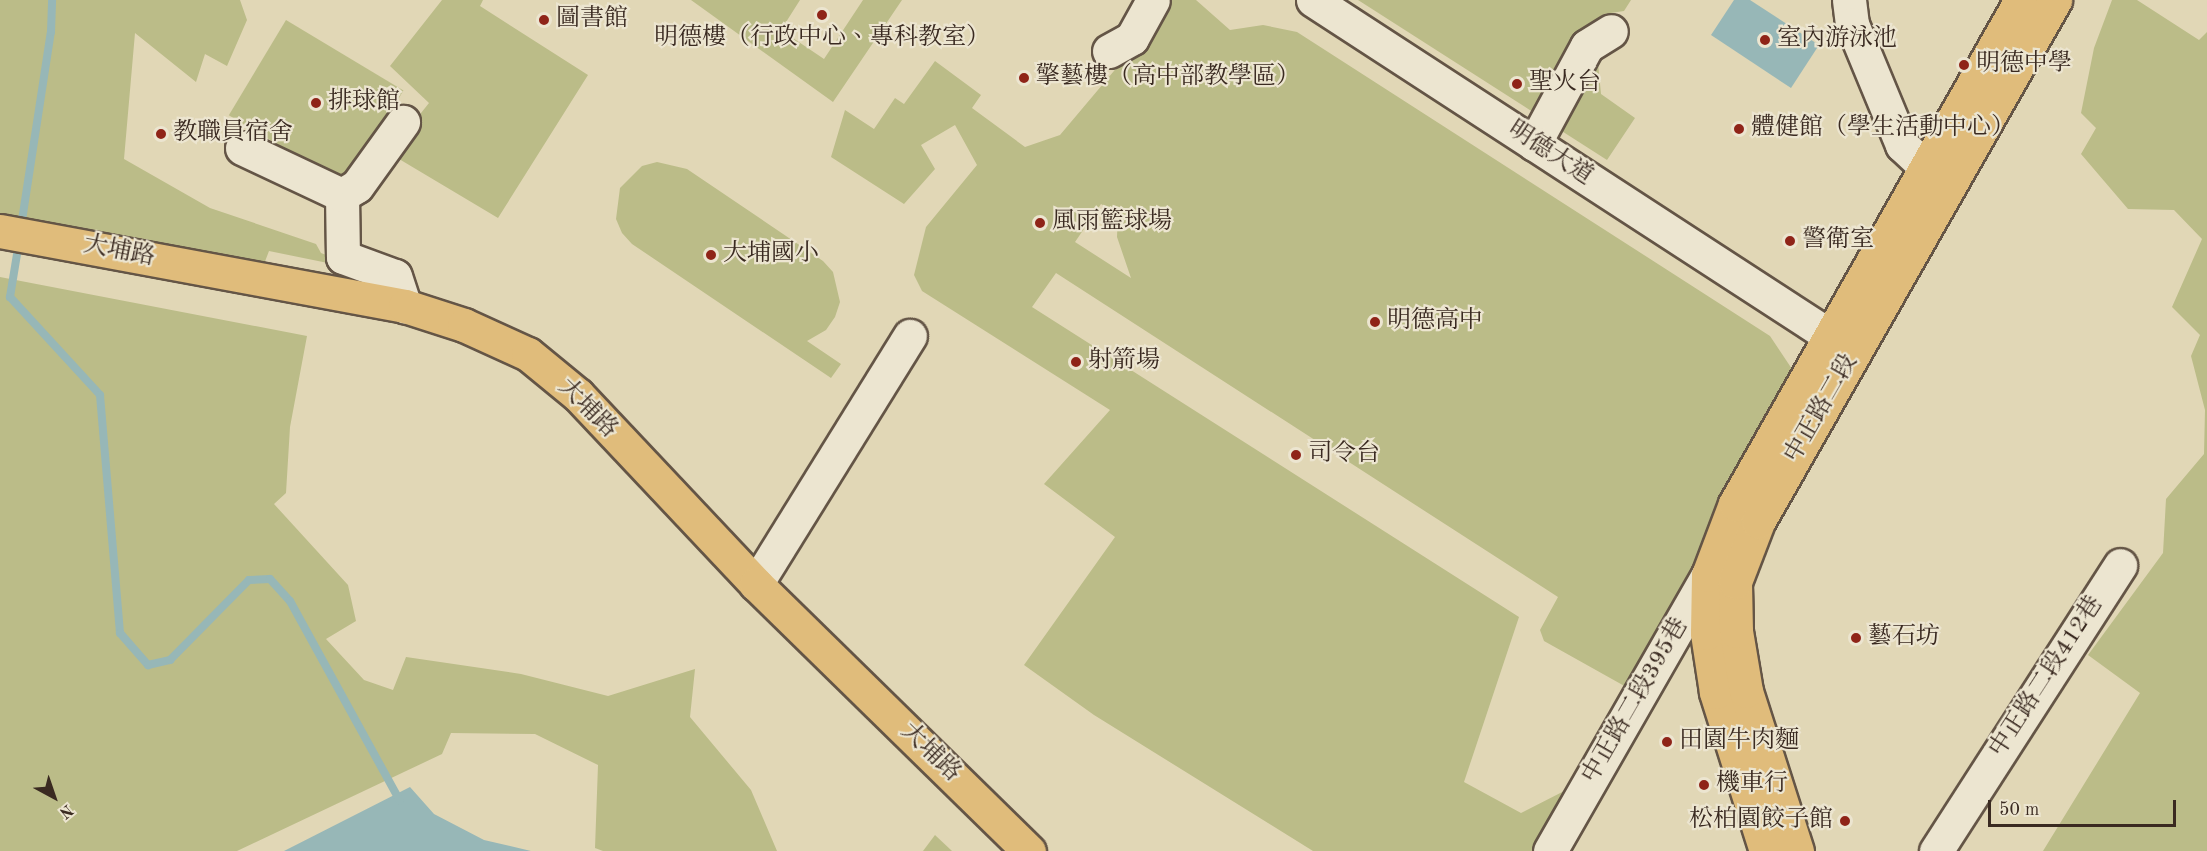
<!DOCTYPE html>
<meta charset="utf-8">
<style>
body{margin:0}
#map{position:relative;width:2207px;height:851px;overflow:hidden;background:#e1d7b6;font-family:"Old Standard TT","Noto Serif TC",serif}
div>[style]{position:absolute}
.green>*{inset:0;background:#bbbc88;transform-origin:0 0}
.water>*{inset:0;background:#97b7b7}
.stream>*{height:8px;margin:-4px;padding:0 4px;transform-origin:4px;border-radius:4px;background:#97b7b7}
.roads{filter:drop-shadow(2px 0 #645546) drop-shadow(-2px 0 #645546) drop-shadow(0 2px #645546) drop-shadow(0 -2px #645546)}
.minor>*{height:33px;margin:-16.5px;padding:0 16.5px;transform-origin:16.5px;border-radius:16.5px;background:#ece5d0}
.major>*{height:33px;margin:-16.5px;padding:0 16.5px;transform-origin:16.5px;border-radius:16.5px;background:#e0bc7b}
.dots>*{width:16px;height:16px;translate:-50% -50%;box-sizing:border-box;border:3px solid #ece5d0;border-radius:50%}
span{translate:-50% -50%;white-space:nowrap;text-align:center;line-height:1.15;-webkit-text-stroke:4.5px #ece5d0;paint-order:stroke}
.poi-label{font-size:24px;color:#3a2a21}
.left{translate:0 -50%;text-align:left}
.right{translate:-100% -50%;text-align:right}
.street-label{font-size:24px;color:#3a2a21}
.north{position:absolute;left:24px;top:767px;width:60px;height:60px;-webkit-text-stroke:4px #ece5d0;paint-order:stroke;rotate:140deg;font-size:16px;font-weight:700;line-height:24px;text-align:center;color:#3a2a21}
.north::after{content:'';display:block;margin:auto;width:21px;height:27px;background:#3a2a21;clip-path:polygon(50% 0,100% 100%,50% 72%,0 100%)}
.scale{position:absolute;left:1988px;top:800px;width:188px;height:27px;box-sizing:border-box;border:3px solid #3a2a21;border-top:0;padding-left:8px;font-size:18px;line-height:21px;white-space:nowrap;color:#3a2a21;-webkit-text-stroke:4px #ece5d0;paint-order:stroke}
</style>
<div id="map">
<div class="green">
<div style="clip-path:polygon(0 0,240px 0,247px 20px,227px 66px,205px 54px,196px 82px,135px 33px,124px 159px,210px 208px,316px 244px,321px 253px,367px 271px,269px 251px,261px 272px,0 213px)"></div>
<div style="clip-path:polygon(442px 0,483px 0,480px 6px,588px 75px,498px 218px,389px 153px,429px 103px,390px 66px)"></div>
<div style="clip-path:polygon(691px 0,800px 0,781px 30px,824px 59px,863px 0,902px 0,833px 102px)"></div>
<div style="clip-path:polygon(evenodd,1167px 0,1196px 0,1230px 30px,1263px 25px,1297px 32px,1770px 336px,1796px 375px,1696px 571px,1628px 688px,1544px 641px,1540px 630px,1558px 597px,1056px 273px,1032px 307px,1519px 617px,1464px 782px,1521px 813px,1574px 786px,1537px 851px,1313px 851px,1094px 715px,1024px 665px,1115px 537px,1044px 484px,1110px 410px,922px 291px,914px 275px,926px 227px,977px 165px,955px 125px,921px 145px,935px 169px,904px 204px,831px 157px,845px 110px,874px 129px,895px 98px,904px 104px,935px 61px,981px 95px,972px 108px,1025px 147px,1060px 135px,1151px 27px,1167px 0,1101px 204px,1118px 213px,1117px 237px,1131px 278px,1075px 242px,1101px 204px)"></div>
<div style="clip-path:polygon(1358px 0,1631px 0,1624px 11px,1604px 14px,1577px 41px,1536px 114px)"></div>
<div style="clip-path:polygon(2112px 0,2137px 0,2199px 40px,2207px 32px,2207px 851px,2043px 851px,2140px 693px,2088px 655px,2163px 553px,2166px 499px,2204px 454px,2205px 410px,2191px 356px,2200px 335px,2172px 307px,2202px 239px,2174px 210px,2128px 209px,2081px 154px,2096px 128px,2081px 113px,2094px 48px)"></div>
<div style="left:286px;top:20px;width:137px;height:111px;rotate:31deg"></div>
<div style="clip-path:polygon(1597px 53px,1601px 94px,1635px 118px,1607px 160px,1557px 128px)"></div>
<div style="clip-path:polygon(657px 162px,687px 169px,823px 261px,833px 272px,840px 302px,835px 317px,826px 330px,807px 341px,841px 364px,831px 378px,632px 244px,622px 233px,616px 219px,620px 188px,642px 166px)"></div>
<div style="clip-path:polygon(0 277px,307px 336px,290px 427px,286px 493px,274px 504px,348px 585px,356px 621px,326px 639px,364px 680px,393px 690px,406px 657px,521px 674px,608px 696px,695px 669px,690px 717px,751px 790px,777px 851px,603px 851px,595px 848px,598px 765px,535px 734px,451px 733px,442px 754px,237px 851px,0 851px)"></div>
<div style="clip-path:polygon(935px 835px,952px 851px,923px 851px)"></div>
</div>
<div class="water">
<div style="clip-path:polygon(1734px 0,1750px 0,1819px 45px,1791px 88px,1711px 35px)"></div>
<div style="clip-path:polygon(410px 787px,434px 814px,484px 840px,531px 851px,284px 851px)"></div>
</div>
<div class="stream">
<div style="left:21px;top:227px;width:197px;rotate:-81.3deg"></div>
<div style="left:51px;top:32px;width:32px;rotate:-88deg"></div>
<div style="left:19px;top:242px;width:56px;rotate:99.3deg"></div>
<div style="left:10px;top:297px;width:133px;rotate:47.4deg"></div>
<div style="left:100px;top:395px;width:239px;rotate:85.2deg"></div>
<div style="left:120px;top:633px;width:43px;rotate:48.8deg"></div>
<div style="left:148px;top:665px;width:23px;rotate:-13deg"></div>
<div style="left:170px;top:660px;width:112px;rotate:-45.4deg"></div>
<div style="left:249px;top:580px;width:21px;rotate:-3deg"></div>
<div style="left:270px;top:579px;width:30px;rotate:48deg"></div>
<div style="left:290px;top:601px;width:228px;rotate:61.2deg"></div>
</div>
<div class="roads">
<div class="minor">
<div style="left:1313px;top:0;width:644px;rotate:33.02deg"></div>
<div style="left:1849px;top:0;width:24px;rotate:83deg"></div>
<div style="left:1852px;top:24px;width:131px;rotate:67.5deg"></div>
<div style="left:1902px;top:145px;width:33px;rotate:43deg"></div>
<div style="left:1109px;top:51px;width:26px;rotate:-29deg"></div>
<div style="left:1132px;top:38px;width:43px;rotate:-61.1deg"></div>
<div style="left:1534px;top:144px;width:111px;rotate:-61.6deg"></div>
<div style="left:1587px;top:46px;width:28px;rotate:-32deg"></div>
<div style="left:242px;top:148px;width:110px;rotate:25.2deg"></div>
<div style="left:342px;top:195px;width:62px;rotate:89.1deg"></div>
<div style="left:343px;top:257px;width:55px;rotate:20.1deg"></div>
<div style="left:395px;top:276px;width:32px;rotate:72deg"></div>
<div style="left:342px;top:195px;width:17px;rotate:-31deg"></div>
<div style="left:357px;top:186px;width:79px;rotate:-54.3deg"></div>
<div style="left:756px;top:584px;width:292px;rotate:-58.2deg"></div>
<div style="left:1550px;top:851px;width:318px;rotate:-60.2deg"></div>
<div style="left:1708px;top:575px;width:11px;rotate:15deg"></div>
<div style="left:1936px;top:851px;width:340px;rotate:-57.2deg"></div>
</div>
<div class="major">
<div style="left:0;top:231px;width:412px;rotate:10.5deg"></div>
<div style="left:405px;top:306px;width:62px;rotate:17.9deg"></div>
<div style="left:464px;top:325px;width:70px;rotate:24.4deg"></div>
<div style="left:528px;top:354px;width:65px;rotate:39.4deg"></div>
<div style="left:578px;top:395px;width:260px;rotate:46.7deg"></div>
<div style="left:756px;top:584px;width:382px;rotate:44.4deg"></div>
<div style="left:1766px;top:851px;width:167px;rotate:-107.5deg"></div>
<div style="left:1716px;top:692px;width:60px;rotate:-98.7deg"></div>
<div style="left:1707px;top:633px;width:58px;rotate:-89deg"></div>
<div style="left:1708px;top:575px;width:76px;rotate:-69.2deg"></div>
<div style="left:1735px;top:504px;width:579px;rotate:-60.43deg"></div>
<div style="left:1797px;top:851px;width:168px;rotate:-107.7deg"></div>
<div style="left:1746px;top:691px;width:61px;rotate:-99.5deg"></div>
<div style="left:1736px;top:631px;width:49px;rotate:-91.2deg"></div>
<div style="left:1735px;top:582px;width:64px;rotate:-69deg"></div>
<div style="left:1758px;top:522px;width:601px;rotate:-60.36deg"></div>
</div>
</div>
<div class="dots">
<div style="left:822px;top:15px;background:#8f2418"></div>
<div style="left:544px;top:20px;background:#8f2418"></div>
<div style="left:1765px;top:40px;background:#8f2418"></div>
<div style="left:1964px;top:65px;background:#8f2418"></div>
<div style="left:1024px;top:78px;background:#8f2418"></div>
<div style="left:1517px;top:84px;background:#8f2418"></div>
<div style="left:316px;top:103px;background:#8f2418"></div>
<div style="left:1739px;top:129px;background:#8f2418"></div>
<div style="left:161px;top:134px;background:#8f2418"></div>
<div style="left:1040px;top:223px;background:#8f2418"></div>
<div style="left:1790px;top:241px;background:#8f2418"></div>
<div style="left:711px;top:255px;background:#8f2418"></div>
<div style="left:1375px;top:322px;background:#8f2418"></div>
<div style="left:1076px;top:362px;background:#8f2418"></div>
<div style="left:1296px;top:455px;background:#8f2418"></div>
<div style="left:1856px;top:638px;background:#8f2418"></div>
<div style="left:1667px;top:742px;background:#8f2418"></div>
<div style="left:1704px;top:785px;background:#8f2418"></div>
<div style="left:1845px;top:821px;background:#8f2418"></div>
</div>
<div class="poi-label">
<span class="left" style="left:556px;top:20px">圖書館</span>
<span style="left:822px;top:39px">明德樓（行政中心、專科教室）</span>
<span class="left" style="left:1777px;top:40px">室內游泳池</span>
<span class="left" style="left:1976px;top:65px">明德中學</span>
<span class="left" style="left:1036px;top:78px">擎藝樓（高中部教學區）</span>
<span class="left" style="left:1529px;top:84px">聖火台</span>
<span class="left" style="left:328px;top:103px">排球館</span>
<span class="left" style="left:1751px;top:129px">體健館（學生活動中心）</span>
<span class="left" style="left:173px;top:134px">教職員宿舍</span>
<span class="left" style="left:1052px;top:223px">風雨籃球場</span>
<span class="left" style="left:1802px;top:241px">警衛室</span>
<span class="left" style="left:723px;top:255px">大埔國小</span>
<span class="left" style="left:1387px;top:322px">明德高中</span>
<span class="left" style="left:1088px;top:362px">射箭場</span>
<span class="left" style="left:1308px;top:455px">司令台</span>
<span class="left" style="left:1868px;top:638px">藝石坊</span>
<span class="left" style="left:1679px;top:742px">田園牛肉麵</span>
<span class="left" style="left:1716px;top:785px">機車行</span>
<span class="right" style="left:1833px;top:821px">松柏園餃子館</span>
</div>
<div class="street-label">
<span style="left:1550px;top:154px;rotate:33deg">明德大道</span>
<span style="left:119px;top:252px;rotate:11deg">大埔路</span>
<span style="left:587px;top:409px;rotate:45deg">大埔路</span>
<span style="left:1822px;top:409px;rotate:-60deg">中正路二段</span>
<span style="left:2047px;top:677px;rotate:-57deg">中正路二段412巷</span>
<span style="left:1636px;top:701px;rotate:-60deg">中正路二段395巷</span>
<span style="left:930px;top:753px;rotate:44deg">大埔路</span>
</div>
<div class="north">N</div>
<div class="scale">50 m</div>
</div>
